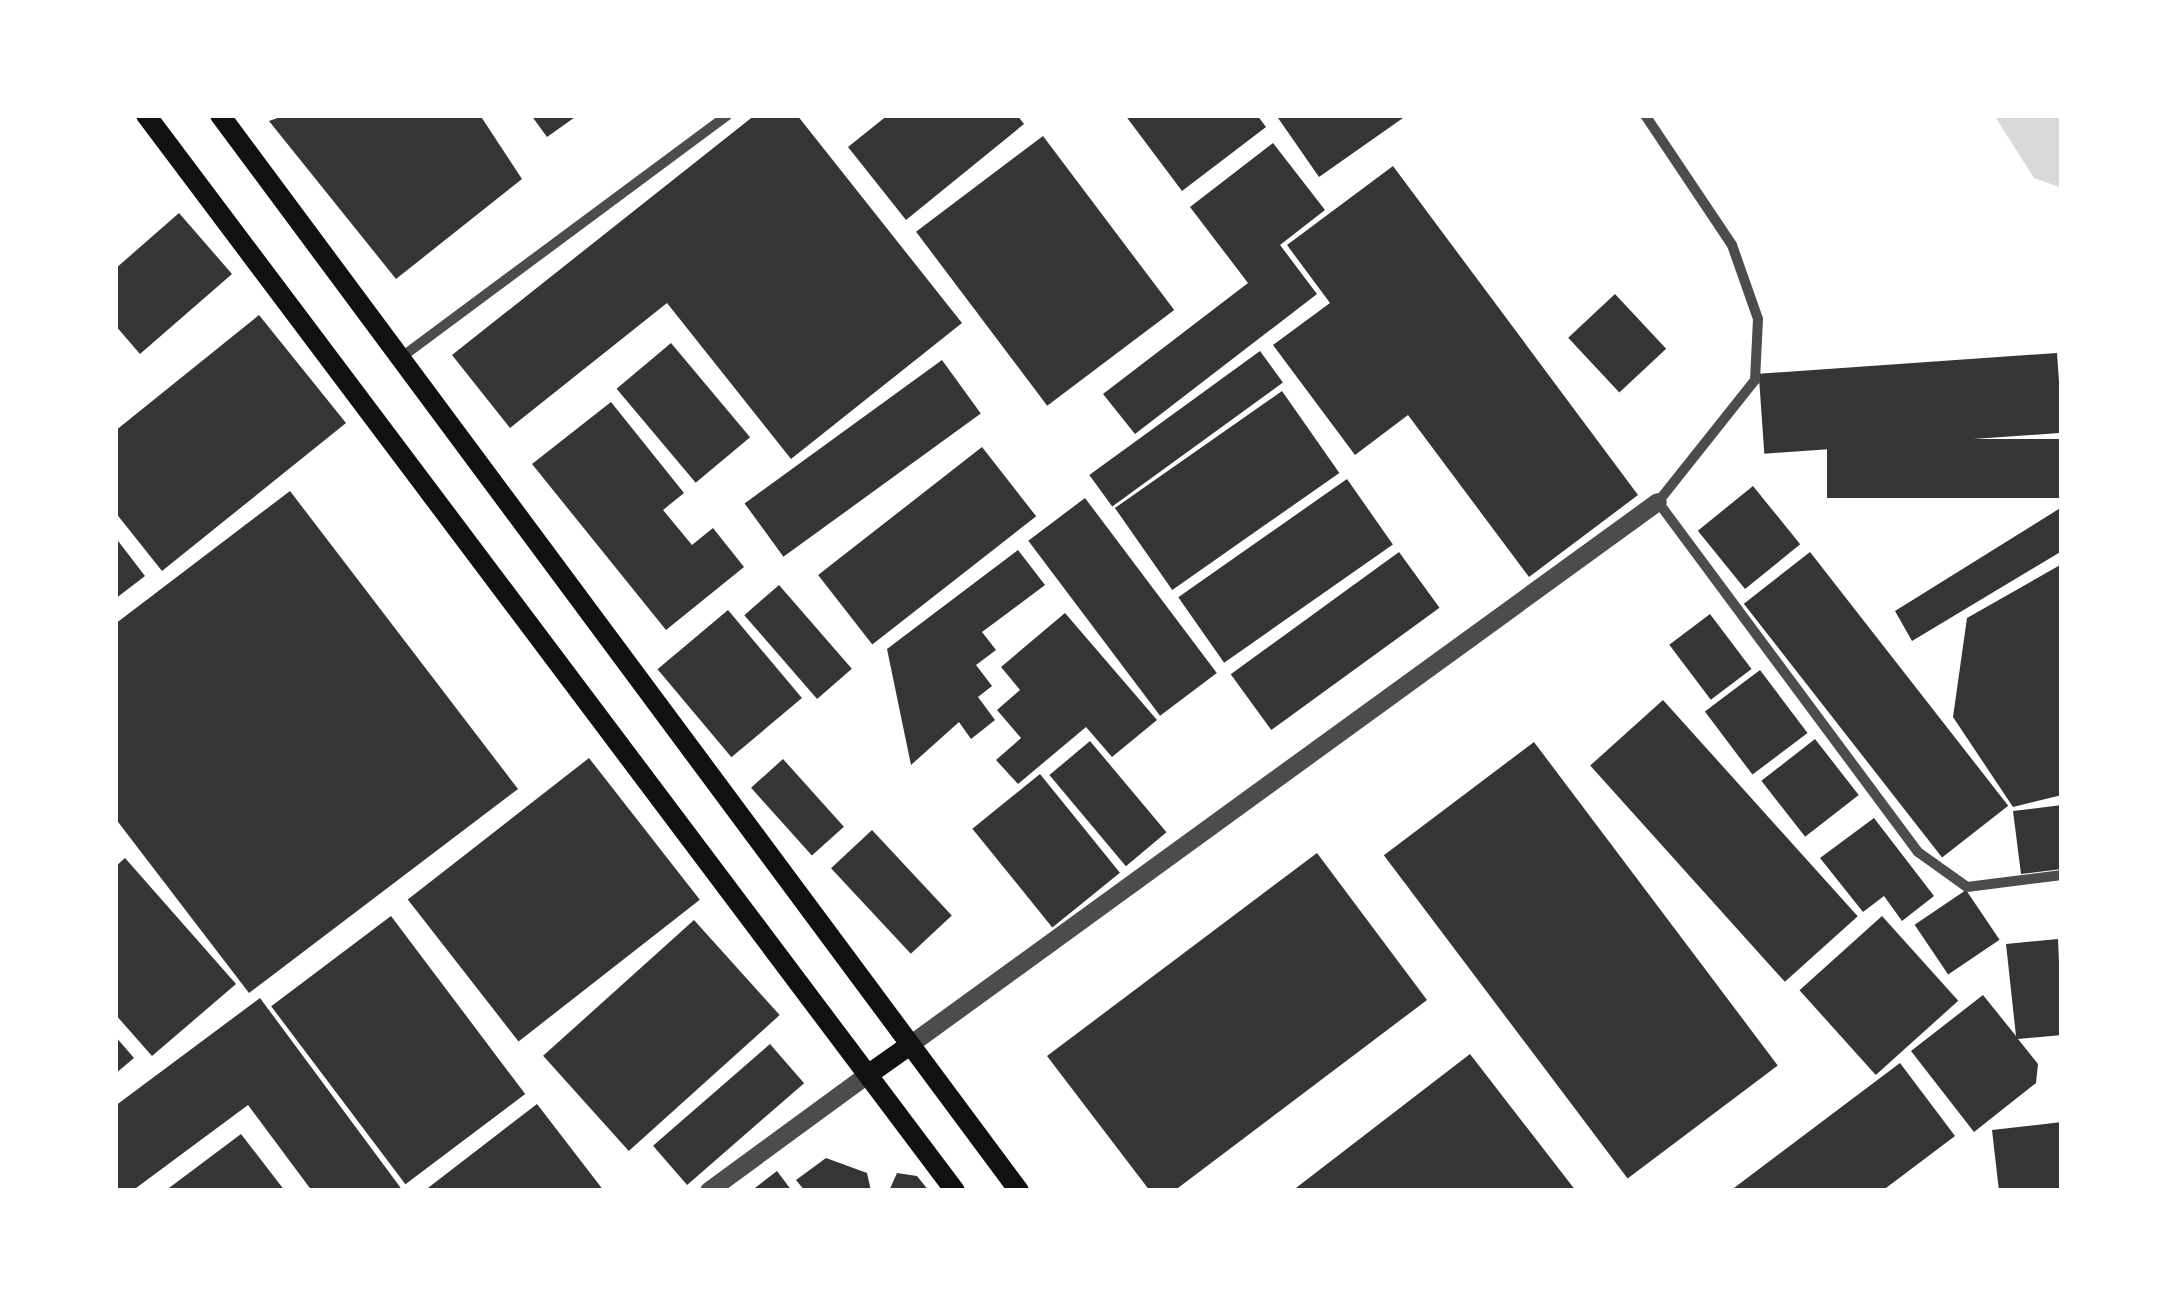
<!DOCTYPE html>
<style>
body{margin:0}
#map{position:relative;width:2177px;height:1306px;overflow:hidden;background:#fff;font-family:"Noto Sans",sans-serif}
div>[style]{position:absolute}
.water>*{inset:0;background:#d9d9d9}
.building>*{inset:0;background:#353535;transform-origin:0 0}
.minor>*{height:10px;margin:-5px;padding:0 5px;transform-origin:5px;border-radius:5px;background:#4c4c4c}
.tertiary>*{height:18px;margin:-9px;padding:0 9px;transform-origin:9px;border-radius:9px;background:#4c4c4c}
.secondary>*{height:20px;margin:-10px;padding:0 10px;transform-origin:10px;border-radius:10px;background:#111}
span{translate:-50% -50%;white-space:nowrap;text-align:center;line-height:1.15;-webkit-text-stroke:10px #fff;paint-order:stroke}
.frame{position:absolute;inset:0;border:118px solid #fff;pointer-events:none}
</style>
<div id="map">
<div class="water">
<div style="clip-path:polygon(1994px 115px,2062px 115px,2062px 188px,2034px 178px)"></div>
</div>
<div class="building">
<div style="clip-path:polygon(286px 115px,480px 115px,522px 179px,396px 279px,269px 121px)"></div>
<div style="clip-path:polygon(531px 115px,578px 115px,547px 137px)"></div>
<div style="clip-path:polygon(755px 115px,797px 115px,962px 323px,791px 459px,667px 303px,510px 428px,452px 355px)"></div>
<div style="clip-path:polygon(888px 115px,1017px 115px,1024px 124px,906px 220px,848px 147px)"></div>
<div style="clip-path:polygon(1125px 115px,1257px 115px,1266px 127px,1182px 191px)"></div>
<div style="clip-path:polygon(1276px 115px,1401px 115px,1403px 118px,1319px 177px)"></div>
<div style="left:1043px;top:136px;width:218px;height:159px;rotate:53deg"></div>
<div style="clip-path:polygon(1273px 143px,1325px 210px,1280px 245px,1317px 294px,1135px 434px,1103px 394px,1248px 283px,1190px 207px)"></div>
<div style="clip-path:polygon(1393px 166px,1638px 495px,1529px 577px,1408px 415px,1355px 455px,1273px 345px,1330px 303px,1287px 245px)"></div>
<div style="clip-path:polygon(179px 213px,232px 274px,140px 354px,115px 325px,115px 269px)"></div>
<div style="left:1615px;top:294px;width:75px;height:64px;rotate:47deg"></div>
<div style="clip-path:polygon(259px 315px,346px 423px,162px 571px,115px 512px,115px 431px)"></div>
<div style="left:671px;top:343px;width:123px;height:71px;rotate:50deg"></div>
<div style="left:1260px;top:351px;width:39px;height:211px;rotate:54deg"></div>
<div style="left:2057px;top:353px;width:80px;height:299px;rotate:86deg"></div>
<div style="left:942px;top:360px;width:66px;height:244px;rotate:54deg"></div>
<div style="left:1282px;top:391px;width:100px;height:204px;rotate:55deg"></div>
<div style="clip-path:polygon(611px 402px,684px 493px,663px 510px,692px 545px,713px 528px,744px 567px,666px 630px,532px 464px)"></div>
<div style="left:2062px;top:439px;width:59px;height:235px;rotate:90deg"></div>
<div style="left:982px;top:447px;width:88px;height:208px;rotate:52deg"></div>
<div style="left:1347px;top:479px;width:80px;height:206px;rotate:55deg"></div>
<div style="left:1753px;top:486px;width:75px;height:71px;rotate:51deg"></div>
<div style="clip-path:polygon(290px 491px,518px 789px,249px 993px,115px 818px,115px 624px)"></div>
<div style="left:1085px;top:498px;width:219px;height:71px;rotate:53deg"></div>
<div style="clip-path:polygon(2062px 507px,2062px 551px,1912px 641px,1895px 611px)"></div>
<div style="clip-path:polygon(115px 537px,145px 576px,115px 599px)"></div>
<div style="clip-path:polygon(1018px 550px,1045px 585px,982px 632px,996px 650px,976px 665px,992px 686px,978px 697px,995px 720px,971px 739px,959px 722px,911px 765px,887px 649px)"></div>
<div style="left:1399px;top:552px;width:69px;height:208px;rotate:54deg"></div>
<div style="left:1810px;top:552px;width:322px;height:84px;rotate:52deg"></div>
<div style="clip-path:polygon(2062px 564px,2062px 795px,2013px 807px,1953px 717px,1967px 618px)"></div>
<div style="left:779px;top:585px;width:111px;height:46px;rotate:49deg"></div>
<div style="left:728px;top:610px;width:115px;height:92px;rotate:50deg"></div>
<div style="clip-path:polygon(1065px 613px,1157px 720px,1112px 757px,1086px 727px,1018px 784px,996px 760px,1021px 738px,997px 710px,1020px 690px,1001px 667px)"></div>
<div style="left:1710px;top:614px;width:69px;height:51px;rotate:53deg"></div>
<div style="left:1760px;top:670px;width:79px;height:69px;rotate:53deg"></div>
<div style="left:1663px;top:700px;width:291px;height:98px;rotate:48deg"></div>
<div style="left:1815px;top:739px;width:71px;height:68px;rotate:52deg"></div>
<div style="left:1090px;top:741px;width:119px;height:53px;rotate:50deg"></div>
<div style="left:1534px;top:742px;width:405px;height:188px;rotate:53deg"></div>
<div style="left:589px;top:758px;width:180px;height:230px;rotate:52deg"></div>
<div style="left:783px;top:759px;width:91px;height:43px;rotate:48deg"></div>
<div style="left:1040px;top:774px;width:127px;height:87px;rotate:51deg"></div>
<div style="clip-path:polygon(2062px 805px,2062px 869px,2021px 874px,2013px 811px)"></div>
<div style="clip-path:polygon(1874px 818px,1934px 896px,1902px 921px,1884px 896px,1863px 912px,1820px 858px)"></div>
<div style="left:872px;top:830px;width:117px;height:56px;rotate:47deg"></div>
<div style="clip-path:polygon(1317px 853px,1427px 1000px,1174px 1191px,1150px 1191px,1047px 1056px)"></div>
<div style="clip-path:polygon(125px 858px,236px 984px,152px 1056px,115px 1014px,115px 867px)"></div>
<div style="left:1966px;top:890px;width:60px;height:62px;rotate:56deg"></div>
<div style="left:391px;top:916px;width:223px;height:150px;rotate:53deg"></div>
<div style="left:1882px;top:916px;width:114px;height:111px;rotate:48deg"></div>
<div style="left:694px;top:920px;width:128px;height:203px;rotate:48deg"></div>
<div style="clip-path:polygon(2058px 939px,2062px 1035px,2018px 1039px,2038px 1064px,2036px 1083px,1974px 1132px,1911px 1051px,1983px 995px,2016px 1036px,2006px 944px)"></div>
<div style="clip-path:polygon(260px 998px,403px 1191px,312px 1191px,248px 1105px,132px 1191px,115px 1191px,115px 1106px)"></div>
<div style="clip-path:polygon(115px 1036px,134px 1058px,115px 1074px)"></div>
<div style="left:770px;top:1044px;width:52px;height:155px;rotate:49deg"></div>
<div style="clip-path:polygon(1470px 1054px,1576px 1191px,1292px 1191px)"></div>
<div style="clip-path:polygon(1900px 1063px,1955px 1136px,1882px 1191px,1730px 1191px)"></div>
<div style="clip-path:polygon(537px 1104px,604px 1191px,424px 1191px)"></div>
<div style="clip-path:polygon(2062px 1122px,2062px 1191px,1999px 1191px,1992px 1130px)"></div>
<div style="clip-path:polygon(241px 1134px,285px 1191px,165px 1191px)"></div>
<div style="clip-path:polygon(826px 1158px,867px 1173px,871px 1191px,805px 1191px,796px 1180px)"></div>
<div style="clip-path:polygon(777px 1171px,792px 1191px,751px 1191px)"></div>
<div style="clip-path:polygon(897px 1173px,917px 1176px,929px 1191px,889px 1191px)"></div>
</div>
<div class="minor">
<div style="left:1645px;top:115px;width:156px;rotate:56.2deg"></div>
<div style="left:1732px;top:245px;width:78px;rotate:70.6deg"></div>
<div style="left:1758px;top:319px;width:61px;rotate:92.8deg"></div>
<div style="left:1755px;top:380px;width:156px;rotate:128.5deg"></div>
<div style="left:1658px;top:502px;width:436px;rotate:53.4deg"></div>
<div style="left:1918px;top:852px;width:60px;rotate:35.5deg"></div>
<div style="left:1967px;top:887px;width:96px;rotate:-7.2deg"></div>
<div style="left:399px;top:359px;width:409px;rotate:-36.6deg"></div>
</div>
<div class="tertiary">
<div style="left:910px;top:1045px;width:924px;rotate:-35.98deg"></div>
<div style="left:709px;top:1191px;width:198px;rotate:-36.2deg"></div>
</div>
<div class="secondary">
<div style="left:146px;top:115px;width:1346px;rotate:53.06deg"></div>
<div style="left:220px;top:115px;width:1340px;rotate:53.4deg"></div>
<div style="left:869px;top:1074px;width:50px;rotate:-35.3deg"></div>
</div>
<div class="frame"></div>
</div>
